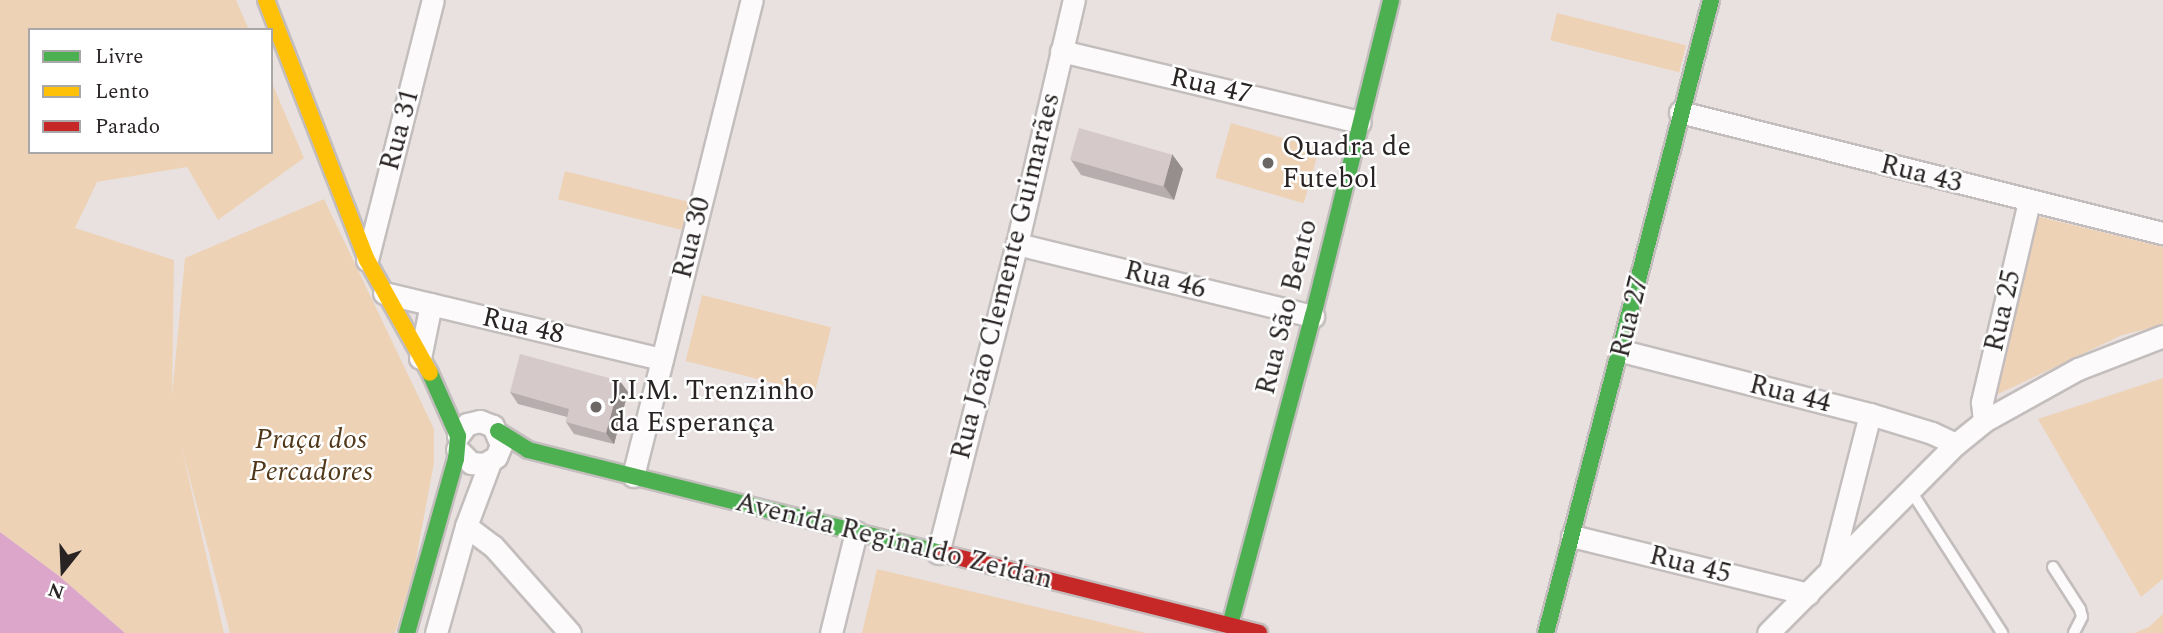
<!DOCTYPE html>
<meta charset="utf-8">
<style>
body{margin:0}
#map{position:relative;width:2163px;height:633px;overflow:hidden;background:#e8e1e0;font-family:Spectral,serif}
div>[style]{position:absolute}
.green>*{inset:0;background:#eed2b6;transform-origin:0 0}
.water>*{inset:0;background:#dba6ca}
.roads{filter:drop-shadow(2px 0 #c3bebd) drop-shadow(-2px 0 #c3bebd) drop-shadow(0 2px #c3bebd) drop-shadow(0 -2px #c3bebd)}
.lane>*{height:10px;margin:-5px;padding:0 5px;transform-origin:5px;border-radius:5px;background:#fcfafa}
.street>*{height:21px;margin:-10.5px;padding:0 10.5px;transform-origin:10.5px;border-radius:10.5px;background:#fcfafa}
.fast>*{height:16px;margin:-8px;padding:0 8px;transform-origin:8px;border-radius:8px;background:#4caf50}
.slow>*{height:16px;margin:-8px;padding:0 8px;transform-origin:8px;border-radius:8px;background:#ffc107}
.jam>*{height:16px;margin:-8px;padding:0 8px;transform-origin:8px;border-radius:8px;background:#c62828}
.wall>*{inset:0;background:#b8adae}
.shaded-wall>*{inset:0;background:#968d8d}
.building>*{inset:0;background:#d6c9ca;transform-origin:0 0}
.dots>*{width:19px;height:19px;translate:-50% -50%;box-sizing:border-box;border:4px solid #fff;border-radius:50%}
span{translate:-50% -50%;white-space:nowrap;text-align:center;line-height:1.15;-webkit-text-stroke:5px #fff;paint-order:stroke}
.street-label{font-size:28px;color:#292423}
.poi-label{font-size:28px;color:#292423}
.left{translate:0 -50%;text-align:left}
.park-label{font-size:28px;color:#51381a;font-style:italic}
.legend{position:absolute;left:28px;top:28px;width:245px;height:126px;box-sizing:border-box;background:#fff;border:2px solid #a9a7a7;margin:0;padding:9px 12px;list-style:none;font-size:21px;color:#292423}
.legend li{display:flex;align-items:center;gap:14px;height:35px}
.legend b{width:35px;border:2px solid #a9a7a7}
.north{position:absolute;left:28px;top:535px;width:70px;height:70px;-webkit-text-stroke:5px #fff;paint-order:stroke;rotate:198deg;font-size:19px;font-weight:700;line-height:28px;text-align:center;color:#292423}
.north::after{content:'';display:block;margin:auto;width:24px;height:32px;background:#292423;clip-path:polygon(50% 0,100% 100%,50% 72%,0 100%)}
</style>
<div id="map">
<div class="green">
<div style="clip-path:polygon(0 0,236px 0,249px 30px,30px 30px,30px 152px,271px 152px,271px 81px,304px 158px,218px 220px,187px 167px,97px 182px,75px 228px,174px 260px,172px 395px,185px 258px,324px 199px,434px 429px,434px 463px,414px 570px,395px 633px,230px 633px,181px 445px,224px 633px,125px 633px,59px 576px,0 532px)"></div>
<div style="left:1557px;top:13px;width:133px;height:28px;rotate:14deg"></div>
<div style="left:1231px;top:123px;width:92px;height:57px;rotate:16deg"></div>
<div style="left:565px;top:171px;width:133px;height:29px;rotate:14deg"></div>
<div style="clip-path:polygon(2036px 216px,2163px 247px,2163px 325px,2122px 335px,1994px 396px)"></div>
<div style="left:702px;top:295px;width:133px;height:68px;rotate:14deg"></div>
<div style="clip-path:polygon(2163px 378px,2163px 579px,2141px 597px,2038px 419px)"></div>
<div style="clip-path:polygon(877px 569px,1146px 633px,862px 633px)"></div>
<div style="clip-path:polygon(2163px 614px,2163px 633px,2134px 633px,2149px 627px)"></div>
</div>
<div class="water">
<div style="clip-path:polygon(0 532px,59px 576px,125px 633px,0 633px)"></div>
</div>
<div class="roads">
<div class="lane">
<div style="left:1911px;top:491px;width:169px;rotate:57.3deg"></div>
<div style="left:2053px;top:567px;width:50px;rotate:57.3deg"></div>
<div style="left:2080px;top:609px;width:8px;rotate:76deg"></div>
<div style="left:2082px;top:617px;width:18px;rotate:117deg"></div>
</div>
<div class="street">
<div style="left:1061px;top:51px;width:307px;rotate:13.4deg"></div>
<div style="left:1680px;top:112px;width:498px;rotate:14.1deg"></div>
<div style="left:1017px;top:244px;width:305px;rotate:13.7deg"></div>
<div style="left:367px;top:260px;width:268px;rotate:-75.8deg"></div>
<div style="left:384px;top:293px;width:286px;rotate:13.4deg"></div>
<div style="left:1622px;top:351px;width:256px;rotate:14.3deg"></div>
<div style="left:1870px;top:414px;width:65px;rotate:17deg"></div>
<div style="left:1932px;top:433px;width:26px;rotate:25deg"></div>
<div style="left:420px;top:358px;width:55px;rotate:-78.5deg"></div>
<div style="left:1984px;top:421px;width:19px;rotate:-96deg"></div>
<div style="left:1982px;top:402px;width:206px;rotate:-76.8deg"></div>
<div style="left:457px;top:449px;width:20px;rotate:45deg"></div>
<div style="left:471px;top:463px;width:13px;rotate:4deg"></div>
<div style="left:484px;top:464px;width:14px;rotate:-30deg"></div>
<div style="left:496px;top:457px;width:13px;rotate:-67deg"></div>
<div style="left:501px;top:445px;width:21px;rotate:-113deg"></div>
<div style="left:493px;top:426px;width:14px;rotate:-159deg"></div>
<div style="left:480px;top:421px;width:13px;rotate:167deg"></div>
<div style="left:467px;top:424px;width:15px;rotate:127deg"></div>
<div style="left:633px;top:476px;width:491px;rotate:-76deg"></div>
<div style="left:466px;top:526px;width:34px;rotate:37deg"></div>
<div style="left:493px;top:546px;width:116px;rotate:48.5deg"></div>
<div style="left:1572px;top:536px;width:243px;rotate:13.8deg"></div>
<div style="left:938px;top:553px;width:319px;rotate:-75.7deg"></div>
<div style="left:1017px;top:244px;width:251px;rotate:-76.9deg"></div>
<div style="left:1830px;top:571px;width:162px;rotate:-75.7deg"></div>
<div style="left:436px;top:633px;width:111px;rotate:-74.3deg"></div>
<div style="left:466px;top:526px;width:68px;rotate:-69.4deg"></div>
<div style="left:831px;top:633px;width:104px;rotate:-76.1deg"></div>
<div style="left:1768px;top:633px;width:267px;rotate:-45.2deg"></div>
<div style="left:1956px;top:444px;width:36px;rotate:-39deg"></div>
<div style="left:1984px;top:421px;width:107px;rotate:-29deg"></div>
<div style="left:2078px;top:369px;width:91px;rotate:-21.2deg"></div>
</div>
<div class="fast">
<div style="left:498px;top:431px;width:36px;rotate:32deg"></div>
<div style="left:528px;top:450px;width:426px;rotate:14deg"></div>
<div style="left:1230px;top:625px;width:320px;rotate:-75deg"></div>
<div style="left:1313px;top:316px;width:325px;rotate:-76.1deg"></div>
<div style="left:407px;top:633px;width:181px;rotate:-74.3deg"></div>
<div style="left:456px;top:459px;width:23px;rotate:-85deg"></div>
<div style="left:458px;top:436px;width:69px;rotate:-114deg"></div>
<div style="left:1546px;top:633px;width:654px;rotate:-75.39deg"></div>
</div>
<div class="slow">
<div style="left:266px;top:0;width:279px;rotate:68.8deg"></div>
<div style="left:367px;top:260px;width:129px;rotate:60.9deg"></div>
</div>
<div class="jam">
<div style="left:941px;top:553px;width:328px;rotate:14.1deg"></div>
</div>
</div>
<div class="wall">
<div style="clip-path:polygon(1071px 160px,1183px 169px,1174px 200px,1081px 175px)"></div>
<div style="clip-path:polygon(510px 392px,628px 392px,614px 444px,574px 434px,566px 422px,567px 417px,518px 404px)"></div>
</div>
<div class="shaded-wall">
<div style="clip-path:polygon(1172px 154px,1183px 169px,1174px 200px,1164px 186px)"></div>
<div style="clip-path:polygon(620px 381px,628px 392px,614px 444px,606px 433px)"></div>
</div>
<div class="building">
<div style="left:1079px;top:128px;width:97px;height:33px;rotate:16deg"></div>
<div style="clip-path:polygon(520px 354px,620px 381px,606px 433px,566px 422px,569px 409px,510px 392px)"></div>
</div>
<div class="dots">
<div style="left:1268px;top:163px;background:#6c6665"></div>
<div style="left:596px;top:407px;background:#6c6665"></div>
</div>
<div class="street-label">
<span style="left:1211px;top:86px;rotate:13deg">Rua 47</span>
<span style="left:400px;top:130px;rotate:-75deg">Rua 31</span>
<span style="left:1921px;top:174px;rotate:14deg">Rua 43</span>
<span style="left:692px;top:238px;rotate:-76deg">Rua 30</span>
<span style="left:1006px;top:276px;rotate:-76deg">Rua João Clemente Guimarães</span>
<span style="left:1165px;top:280px;rotate:14deg">Rua 46</span>
<span style="left:1287px;top:307px;rotate:-76deg">Rua São Bento</span>
<span style="left:2003px;top:311px;rotate:-77deg">Rua 25</span>
<span style="left:1630px;top:317px;rotate:-76deg">Rua 27</span>
<span style="left:523px;top:326px;rotate:13deg">Rua 48</span>
<span style="left:1790px;top:394px;rotate:14deg">Rua 44</span>
<span style="left:894px;top:541px;rotate:14deg">Avenida Reginaldo Zeidan</span>
<span style="left:1690px;top:565px;rotate:14deg">Rua 45</span>
</div>
<div class="poi-label">
<span class="left" style="left:1282px;top:163px">Quadra de<br>Futebol</span>
<span class="left" style="left:610px;top:407px">J.I.M. Trenzinho<br>da Esperança</span>
</div>
<div class="park-label">
<span style="left:311px;top:456px">Praça dos<br>Percadores</span>
</div>
<ul class="legend">
<li><b style="height:9px;background:#4caf50"></b>Livre</li>
<li><b style="height:9px;background:#ffc107"></b>Lento</li>
<li><b style="height:9px;background:#c62828"></b>Parado</li>
</ul>
<div class="north">N</div>
</div>
